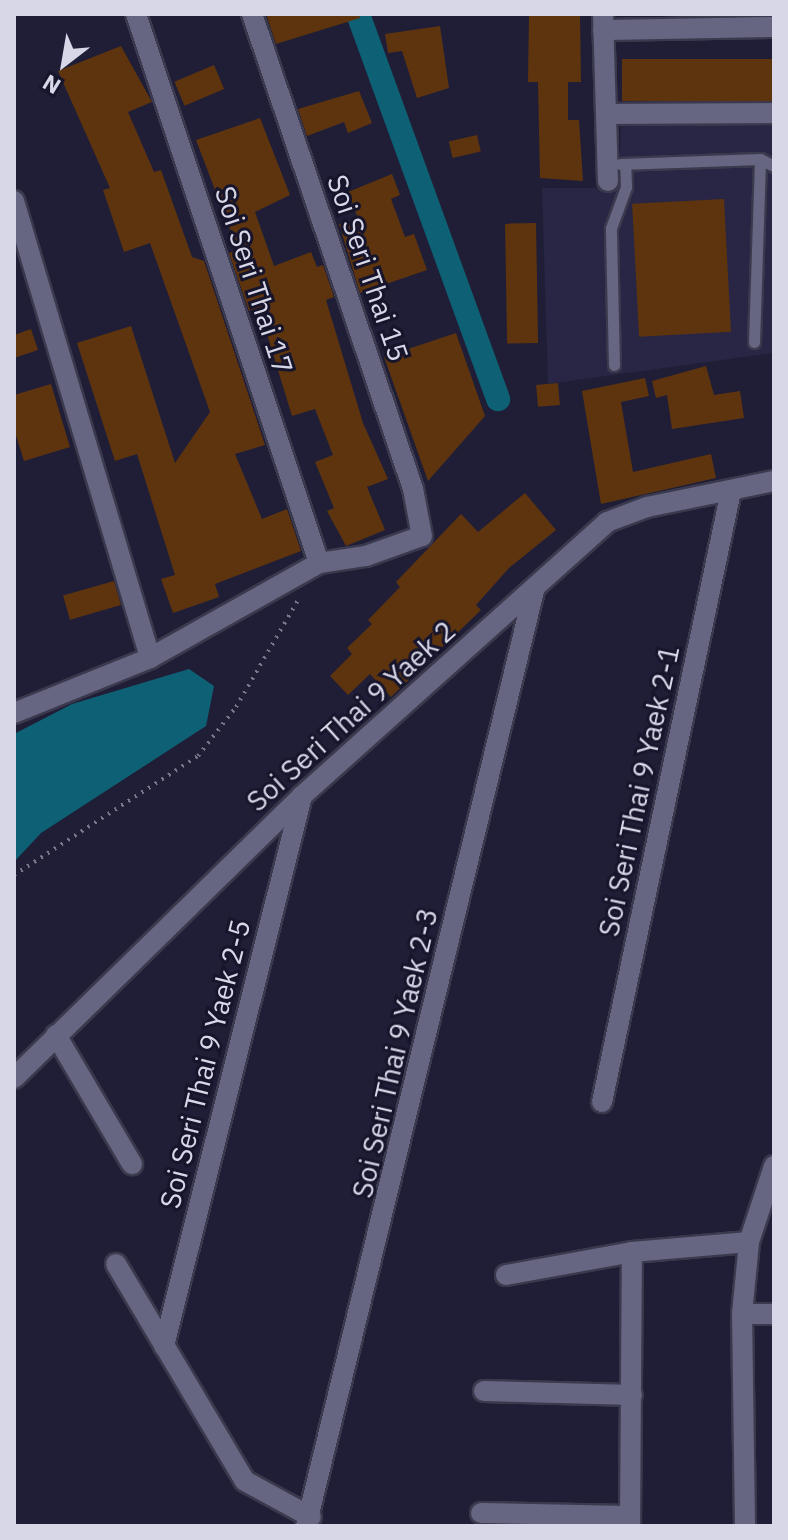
<!DOCTYPE html>
<style>
body{margin:0}
#map{position:relative;width:788px;height:1540px;overflow:hidden;background:#1f1e36;font-family:"IBM Plex Sans",sans-serif}
div>[style]{position:absolute}
.built>*{inset:0;background:#282644}
.water>*{inset:0;background:#0e6174}
.canal>*{height:24px;margin:-12px;padding:0 12px;transform-origin:12px;border-radius:12px;background:#0e6174}
.building>*{inset:0;background:#5e340f;transform-origin:0 0}
.path>*{height:4px;margin-top:-2px;transform-origin:0;background:repeating-linear-gradient(90deg,#77768b 0 2px,transparent 0 8px)}
.roads{filter:drop-shadow(2px 0 #3b394d) drop-shadow(-2px 0 #3b394d) drop-shadow(0 2px #3b394d) drop-shadow(0 -2px #3b394d)}
.lane>*{height:11px;margin:-5.5px;padding:0 5.5px;transform-origin:5.5px;border-radius:5.5px;background:#666682}
.street>*{height:20px;margin:-10px;padding:0 10px;transform-origin:10px;border-radius:10px;background:#666682}
span{translate:-50% -50%;white-space:nowrap;text-align:center;line-height:1.15;-webkit-text-stroke:6px #16152b;paint-order:stroke}
.street-label{font-size:28px;color:#d7d7e8}
.frame{position:absolute;inset:0;border:16px solid #d7d7e8;pointer-events:none}
.north{position:absolute;left:24px;top:24px;width:80px;height:80px;-webkit-text-stroke:6px #16152b;paint-order:stroke;rotate:211deg;font-size:22px;font-weight:700;line-height:32px;text-align:center;color:#d7d7e8}
.north::after{content:'';display:block;margin:auto;width:28px;height:36px;background:#d7d7e8;clip-path:polygon(50% 0,100% 100%,50% 72%,0 100%)}
</style>
<div id="map">
<div class="built">
<div style="clip-path:polygon(621px 122px,774px 122px,774px 353px,548px 384px,542px 188px,619px 188px)"></div>
</div>
<div class="water">
<div style="clip-path:polygon(189px 669px,214px 686px,206px 726px,41px 833px,14px 862px,14px 734px,72px 704px)"></div>
</div>
<div class="canal">
<div style="left:358px;top:14px;width:410px;rotate:70deg"></div>
</div>
<div class="building">
<div style="clip-path:polygon(266px 14px,359px 14px,360px 18px,276px 44px)"></div>
<div style="clip-path:polygon(529px 14px,580px 14px,581px 82px,568px 82px,568px 120px,579px 120px,583px 181px,540px 178px,538px 82px,528px 82px)"></div>
<div style="clip-path:polygon(440px 26px,449px 88px,417px 98px,402px 51px,388px 53px,385px 34px)"></div>
<div style="clip-path:polygon(121px 46px,152px 102px,128px 112px,154px 172px,161px 170px,192px 257px,204px 261px,265px 445px,235px 454px,262px 519px,287px 509px,301px 551px,215px 584px,219px 597px,173px 613px,161px 579px,175px 575px,137px 454px,115px 461px,77px 343px,131px 326px,175px 463px,210px 412px,150px 243px,124px 252px,103px 190px,110px 188px,58px 71px)"></div>
<div style="left:622px;top:59px;width:152px;height:42px"></div>
<div style="left:214px;top:65px;width:26px;height:43px;rotate:67deg"></div>
<div style="clip-path:polygon(359px 91px,372px 123px,348px 133px,344px 122px,307px 136px,298px 109px)"></div>
<div style="clip-path:polygon(260px 118px,290px 195px,255px 212px,274px 266px,311px 252px,317px 267px,323px 265px,334px 297px,326px 300px,363px 423px,388px 479px,367px 487px,385px 530px,346px 546px,327px 511px,334px 508px,315px 462px,333px 455px,315px 409px,292px 416px,259px 308px,249px 311px,229px 253px,238px 250px,196px 140px)"></div>
<div style="left:477px;top:135px;width:17px;height:29px;rotate:77deg"></div>
<div style="clip-path:polygon(392px 174px,400px 195px,391px 199px,405px 237px,414px 234px,427px 270px,360px 293px,339px 224px,358px 218px,348px 192px)"></div>
<div style="left:724px;top:199px;width:133px;height:92px;rotate:87deg"></div>
<div style="left:536px;top:223px;width:120px;height:31px;rotate:89deg"></div>
<div style="clip-path:polygon(31px 329px,38px 350px,14px 358px,14px 335px)"></div>
<div style="clip-path:polygon(456px 333px,485px 416px,428px 481px,384px 357px)"></div>
<div style="clip-path:polygon(706px 366px,714px 395px,740px 391px,744px 418px,672px 429px,667px 395px,656px 398px,652px 381px)"></div>
<div style="clip-path:polygon(645px 378px,649px 396px,621px 402px,633px 472px,711px 454px,716px 478px,601px 504px,582px 391px)"></div>
<div style="left:558px;top:383px;width:22px;height:22px;rotate:85deg"></div>
<div style="clip-path:polygon(51px 384px,70px 447px,24px 461px,14px 429px,14px 395px)"></div>
<div style="clip-path:polygon(525px 493px,556px 530px,509px 568px,476px 605px,481px 610px,391px 697px,370px 674px,348px 695px,330px 676px,352px 654px,347px 648px,372px 624px,368px 620px,400px 587px,396px 582px,461px 514px,478px 532px)"></div>
<div style="left:114px;top:581px;width:25px;height:53px;rotate:74deg"></div>
</div>
<div class="path">
<div style="left:14px;top:875px;width:219px;rotate:-32.9deg"></div>
<div style="left:198px;top:756px;width:62px;rotate:-52.2deg"></div>
<div style="left:236px;top:707px;width:124px;rotate:-59.9deg"></div>
</div>
<div class="roads">
<div class="lane">
<div style="left:620px;top:164px;width:140px;rotate:-2deg"></div>
<div style="left:760px;top:159px;width:16px;rotate:27deg"></div>
<div style="left:754px;top:342px;width:183px;rotate:-88.1deg"></div>
<div style="left:614px;top:365px;width:137px;rotate:-91.3deg"></div>
<div style="left:611px;top:228px;width:44px;rotate:-69.9deg"></div>
<div style="left:626px;top:187px;width:23px;rotate:-92deg"></div>
</div>
<div class="street">
<div style="left:136px;top:14px;width:579px;rotate:71.57deg"></div>
<div style="left:603px;top:14px;width:167px;rotate:88.3deg"></div>
<div style="left:603px;top:30px;width:171px;rotate:-1deg"></div>
<div style="left:608px;top:114px;width:166px;rotate:-0.3deg"></div>
<div style="left:14px;top:201px;width:477px;rotate:73.4deg"></div>
<div style="left:14px;top:713px;width:147px;rotate:-22deg"></div>
<div style="left:150px;top:658px;width:194px;rotate:-29.3deg"></div>
<div style="left:319px;top:563px;width:48px;rotate:-8.5deg"></div>
<div style="left:366px;top:556px;width:59px;rotate:-19.7deg"></div>
<div style="left:422px;top:536px;width:48px;rotate:-100.8deg"></div>
<div style="left:413px;top:489px;width:502px;rotate:-108.72deg"></div>
<div style="left:56px;top:1035px;width:150px;rotate:59.5deg"></div>
<div style="left:14px;top:1078px;width:403px;rotate:-44.4deg"></div>
<div style="left:302px;top:796px;width:410px;rotate:-41.9deg"></div>
<div style="left:607px;top:522px;width:43px;rotate:-20.6deg"></div>
<div style="left:647px;top:507px;width:130px;rotate:-11.6deg"></div>
<div style="left:602px;top:1102px;width:624px;rotate:-78.08deg"></div>
<div style="left:116px;top:1264px;width:252px;rotate:59.3deg"></div>
<div style="left:245px;top:1481px;width:75px;rotate:28.6deg"></div>
<div style="left:506px;top:1275px;width:128px;rotate:-10.3deg"></div>
<div style="left:632px;top:1252px;width:117px;rotate:-4.9deg"></div>
<div style="left:742px;top:1314px;width:32px"></div>
<div style="left:164px;top:1346px;width:567px;rotate:-75.91deg"></div>
<div style="left:484px;top:1391px;width:148px;rotate:1.5deg"></div>
<div style="left:481px;top:1513px;width:149px;rotate:1.2deg"></div>
<div style="left:306px;top:1526px;width:962px;rotate:-76.3deg"></div>
<div style="left:630px;top:1526px;width:274px;rotate:-89.6deg"></div>
<div style="left:745px;top:1526px;width:212px;rotate:-90.8deg"></div>
<div style="left:742px;top:1314px;width:72px;rotate:-84.4deg"></div>
<div style="left:749px;top:1242px;width:80px;rotate:-71.8deg"></div>
</div>
</div>
<div class="street-label">
<span style="left:368px;top:268px;rotate:71deg">Soi Seri Thai 15</span>
<span style="left:254px;top:280px;rotate:72deg">Soi Seri Thai 17</span>
<span style="left:351px;top:716px;rotate:-42deg">Soi Seri Thai 9 Yaek 2</span>
<span style="left:639px;top:791px;rotate:-78deg">Soi Seri Thai 9 Yaek 2-1</span>
<span style="left:395px;top:1053px;rotate:-77deg">Soi Seri Thai 9 Yaek 2-3</span>
<span style="left:205px;top:1064px;rotate:-76deg">Soi Seri Thai 9 Yaek 2-5</span>
</div>
<div class="frame"></div>
<div class="north">N</div>
</div>
